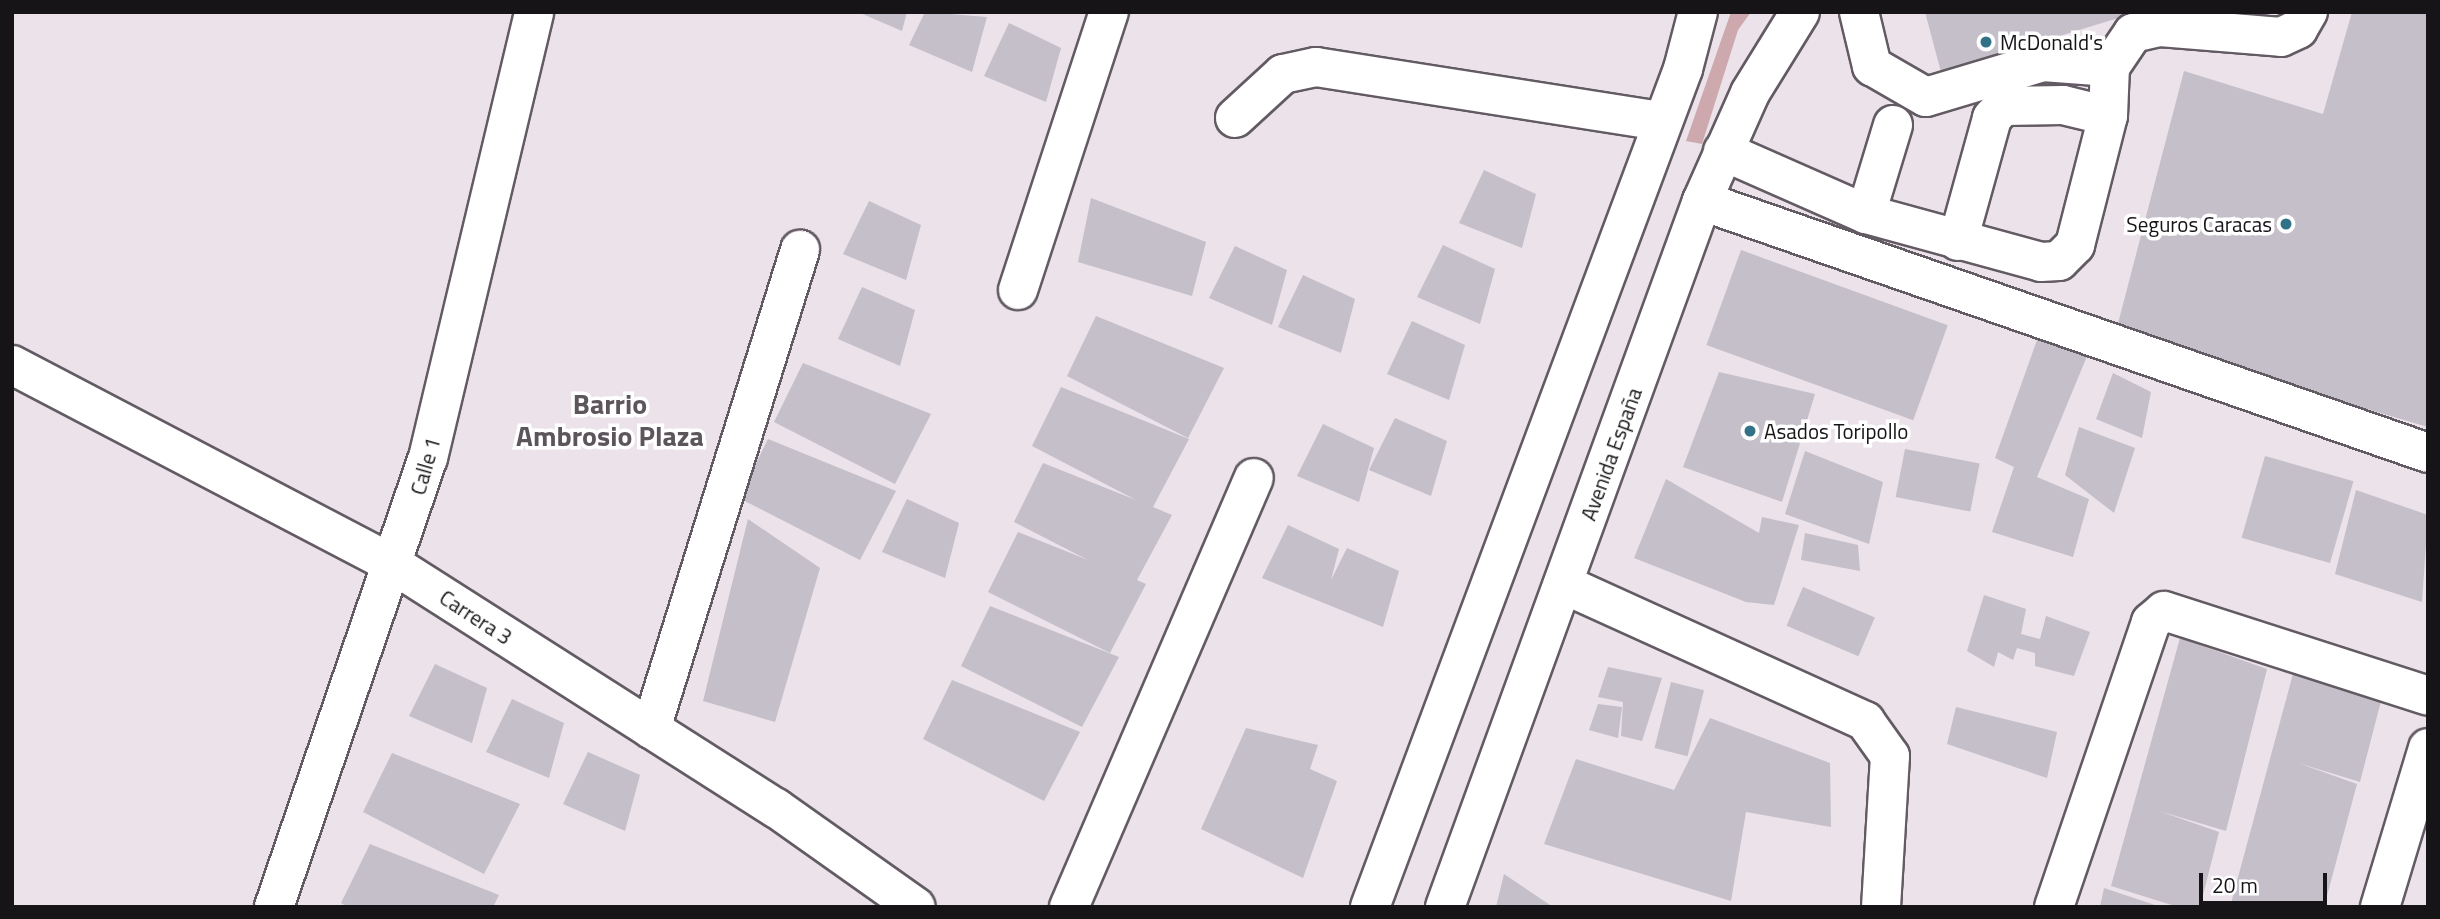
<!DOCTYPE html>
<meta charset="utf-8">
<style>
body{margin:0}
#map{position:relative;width:2440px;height:919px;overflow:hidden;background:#ebe2ea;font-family:"Titillium Web",sans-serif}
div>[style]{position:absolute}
.green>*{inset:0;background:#cda9ad}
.building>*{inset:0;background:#c4bfc9;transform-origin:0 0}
.roads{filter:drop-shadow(2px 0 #635b63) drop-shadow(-2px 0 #635b63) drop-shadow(0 2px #635b63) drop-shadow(0 -2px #635b63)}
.minor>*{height:38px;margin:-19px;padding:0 19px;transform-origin:19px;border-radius:19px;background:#fff}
.dots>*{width:19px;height:19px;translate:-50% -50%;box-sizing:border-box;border:4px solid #fff;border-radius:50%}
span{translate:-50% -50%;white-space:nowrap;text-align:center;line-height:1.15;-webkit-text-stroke:7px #fff;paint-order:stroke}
.poi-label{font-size:21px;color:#171417}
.left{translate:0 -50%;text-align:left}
.right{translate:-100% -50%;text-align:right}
.street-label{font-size:21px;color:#171417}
.district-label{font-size:28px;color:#5c555c;font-weight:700}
.frame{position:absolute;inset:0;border:14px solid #171417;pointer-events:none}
.scale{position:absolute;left:2199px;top:873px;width:128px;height:32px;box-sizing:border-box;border:4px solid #171417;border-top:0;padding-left:9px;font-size:21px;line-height:24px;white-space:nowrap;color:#171417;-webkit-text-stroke:5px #fff;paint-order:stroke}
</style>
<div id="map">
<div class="green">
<div style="clip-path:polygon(1731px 12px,1751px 12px,1738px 30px,1702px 144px,1686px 141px)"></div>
</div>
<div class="building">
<div style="clip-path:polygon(858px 12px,907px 12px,902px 31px)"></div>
<div style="clip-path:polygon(925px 12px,987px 17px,972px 72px,909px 45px)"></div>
<div style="clip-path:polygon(1925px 12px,2135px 12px,2135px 13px,1941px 72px)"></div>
<div style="clip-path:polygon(2352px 12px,2428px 12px,2428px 427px,2115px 335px,2184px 71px,2323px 114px)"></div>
<div style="clip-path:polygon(1009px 23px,1061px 48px,1046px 102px,984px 76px)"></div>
<div style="clip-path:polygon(1484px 170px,1536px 194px,1522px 248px,1459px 223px)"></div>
<div style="clip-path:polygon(1091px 198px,1206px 242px,1192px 296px,1078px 262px)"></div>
<div style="clip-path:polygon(869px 201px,921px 225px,906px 280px,843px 254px)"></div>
<div style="clip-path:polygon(1443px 245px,1495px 269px,1480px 324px,1417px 297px)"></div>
<div style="clip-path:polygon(1235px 246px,1287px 270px,1272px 325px,1209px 298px)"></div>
<div style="left:1741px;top:250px;width:220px;height:101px;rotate:20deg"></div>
<div style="clip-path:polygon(1303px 275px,1355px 299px,1341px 353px,1278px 327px)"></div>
<div style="clip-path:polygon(862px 287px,915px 310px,900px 366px,838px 339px)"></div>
<div style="clip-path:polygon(1096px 316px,1224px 368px,1188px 438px,1067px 376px)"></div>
<div style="clip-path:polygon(1412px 321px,1465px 345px,1449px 400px,1387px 374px)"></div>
<div style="clip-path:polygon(2042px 326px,2090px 349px,2037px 477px,2089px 499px,2073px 557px,1992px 532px,2014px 467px,1995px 458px)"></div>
<div style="clip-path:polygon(803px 363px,931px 414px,895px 484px,774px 422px)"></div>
<div style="clip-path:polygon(1719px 372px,1815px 394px,1782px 502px,1683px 467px)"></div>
<div style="clip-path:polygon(2113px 373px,2151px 392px,2142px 438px,2096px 419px)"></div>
<div style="clip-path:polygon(1061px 387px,1189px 439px,1153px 507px,1172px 515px,1137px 580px,1146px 584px,1110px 653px,988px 592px,1018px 532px,1088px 560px,1014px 522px,1043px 463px,1136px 500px,1032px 446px)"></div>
<div style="clip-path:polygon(1395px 418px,1447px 441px,1431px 496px,1369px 470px)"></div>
<div style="clip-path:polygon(1323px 424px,1374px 448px,1359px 502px,1297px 476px)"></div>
<div style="clip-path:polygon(2079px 427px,2135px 448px,2114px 513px,2065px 475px)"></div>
<div style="clip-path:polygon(768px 439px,896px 491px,860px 560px,739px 498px)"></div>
<div style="left:1905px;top:449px;width:76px;height:49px;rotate:11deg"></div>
<div style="clip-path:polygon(1805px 451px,1883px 482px,1869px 544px,1785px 514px)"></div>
<div style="left:2265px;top:456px;width:92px;height:85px;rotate:16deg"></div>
<div style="clip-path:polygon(1666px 479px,1759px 533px,1762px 517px,1799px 525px,1774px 605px,1746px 602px,1634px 558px)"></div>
<div style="clip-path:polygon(2356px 490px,2428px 515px,2422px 602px,2335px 574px)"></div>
<div style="clip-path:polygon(907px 499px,959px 523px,945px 578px,882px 552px)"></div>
<div style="clip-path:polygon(748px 519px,820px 568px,775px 722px,703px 701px)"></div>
<div style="clip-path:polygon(1288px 525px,1339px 549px,1331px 580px,1347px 548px,1399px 571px,1383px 627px,1262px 578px)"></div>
<div style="clip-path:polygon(1805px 533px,1858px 545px,1860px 571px,1801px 560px)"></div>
<div style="left:1803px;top:587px;width:78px;height:42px;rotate:23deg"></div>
<div style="clip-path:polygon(1984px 595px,2026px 609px,2021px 634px,2040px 639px,2046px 616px,2090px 632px,2074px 676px,2035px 666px,2035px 653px,2017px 648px,2013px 660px,1998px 652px,1994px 667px,1967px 651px)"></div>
<div style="clip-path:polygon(990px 606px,1119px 657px,1082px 727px,961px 666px)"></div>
<div style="clip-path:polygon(2180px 638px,2267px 669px,2226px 831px,2159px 811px,2219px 832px,2200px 907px,2178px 907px,2111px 886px)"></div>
<div style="clip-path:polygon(435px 664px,487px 688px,472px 743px,409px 716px)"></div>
<div style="clip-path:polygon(1608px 667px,1662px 678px,1642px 741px,1621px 736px,1623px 702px,1598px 697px)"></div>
<div style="clip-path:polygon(2294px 670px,2381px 701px,2360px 782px,2298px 763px,2357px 784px,2324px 907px,2230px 907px)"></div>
<div style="clip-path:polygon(952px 680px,1080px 732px,1044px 801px,923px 739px)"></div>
<div style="left:1671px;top:682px;width:34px;height:68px;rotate:14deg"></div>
<div style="clip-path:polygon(512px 699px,564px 723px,549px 778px,486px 752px)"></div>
<div style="clip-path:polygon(1598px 704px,1622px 707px,1618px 738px,1589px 730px)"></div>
<div style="clip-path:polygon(1956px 707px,2057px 732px,2047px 778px,1947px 744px)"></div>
<div style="clip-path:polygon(1710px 718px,1830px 763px,1831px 827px,1746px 812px,1731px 901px,1544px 844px,1576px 759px,1674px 790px)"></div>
<div style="clip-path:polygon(1246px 728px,1318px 745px,1310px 769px,1337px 781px,1303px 878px,1201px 829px)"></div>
<div style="clip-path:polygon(588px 752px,640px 775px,625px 831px,563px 804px)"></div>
<div style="clip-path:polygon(392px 753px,520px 804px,484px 874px,363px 812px)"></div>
<div style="clip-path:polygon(370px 844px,499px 895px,493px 907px,348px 907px,341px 903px)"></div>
<div style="clip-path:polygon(1504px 874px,1553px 907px,1496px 907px)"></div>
<div style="clip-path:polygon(2104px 888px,2158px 906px,2158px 907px,2100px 907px)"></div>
</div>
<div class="roads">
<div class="minor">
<div style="left:1859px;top:12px;width:56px;rotate:76.5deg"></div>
<div style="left:1872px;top:66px;width:62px;rotate:29.9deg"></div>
<div style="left:1926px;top:97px;width:122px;rotate:-16.7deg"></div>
<div style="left:2043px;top:62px;width:67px;rotate:4.3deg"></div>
<div style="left:1235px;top:118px;width:65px;rotate:-42.5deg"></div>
<div style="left:1283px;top:74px;width:34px;rotate:-12deg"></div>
<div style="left:1316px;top:67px;width:350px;rotate:8.9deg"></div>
<div style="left:1723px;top:151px;width:156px;rotate:23.8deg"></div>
<div style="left:1866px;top:214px;width:181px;rotate:15.3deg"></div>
<div style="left:2041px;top:262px;width:18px;rotate:-3deg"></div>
<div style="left:2059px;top:261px;width:23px;rotate:-45deg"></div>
<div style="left:2075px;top:245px;width:133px;rotate:-75.7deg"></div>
<div style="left:2108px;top:116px;width:49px;rotate:-87.7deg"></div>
<div style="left:2110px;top:67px;width:41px;rotate:-55.9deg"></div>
<div style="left:2133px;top:33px;width:28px;rotate:-13deg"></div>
<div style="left:2160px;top:27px;width:121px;rotate:4.7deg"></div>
<div style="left:2281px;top:37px;width:19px;rotate:-25deg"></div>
<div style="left:2298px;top:29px;width:20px;rotate:-60deg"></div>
<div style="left:1702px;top:201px;width:768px;rotate:19.14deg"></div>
<div style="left:1866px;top:214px;width:93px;rotate:-73.1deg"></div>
<div style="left:1958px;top:241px;width:128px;rotate:-74.5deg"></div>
<div style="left:1992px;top:118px;width:16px;rotate:-47deg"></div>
<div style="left:2003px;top:106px;width:60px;rotate:-1deg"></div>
<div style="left:2063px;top:105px;width:46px;rotate:13.7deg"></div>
<div style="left:1018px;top:290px;width:293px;rotate:-71.9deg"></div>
<div style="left:12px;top:365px;width:431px;rotate:27.6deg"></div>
<div style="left:394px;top:565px;width:453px;rotate:32.5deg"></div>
<div style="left:776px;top:808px;width:171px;rotate:35.3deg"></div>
<div style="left:1563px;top:584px;width:332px;rotate:24.4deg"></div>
<div style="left:1865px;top:721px;width:43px;rotate:54.5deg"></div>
<div style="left:1890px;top:756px;width:151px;rotate:93.4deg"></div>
<div style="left:651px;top:729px;width:502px;rotate:-72.72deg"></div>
<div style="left:274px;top:907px;width:475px;rotate:-71.1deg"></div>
<div style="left:428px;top:458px;width:458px;rotate:-76.6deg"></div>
<div style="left:1069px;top:907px;width:467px;rotate:-66.7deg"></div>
<div style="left:1370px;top:907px;width:895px;rotate:-69.52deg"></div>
<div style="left:1683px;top:69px;width:59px;rotate:-75.3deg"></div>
<div style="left:1445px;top:907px;width:751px;rotate:-70deg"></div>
<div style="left:1702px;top:201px;width:118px;rotate:-66deg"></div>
<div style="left:1750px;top:93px;width:95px;rotate:-58.3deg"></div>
<div style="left:2054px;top:907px;width:301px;rotate:-71.2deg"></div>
<div style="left:2151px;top:622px;width:17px;rotate:-40deg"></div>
<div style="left:2164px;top:611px;width:277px;rotate:17.8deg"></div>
<div style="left:2380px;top:907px;width:166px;rotate:-73.2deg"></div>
</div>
</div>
<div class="dots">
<div style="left:1986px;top:42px;background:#327286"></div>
<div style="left:2286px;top:224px;background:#327286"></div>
<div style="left:1750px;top:431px;background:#327286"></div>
</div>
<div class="poi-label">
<span class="left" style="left:2000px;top:42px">McDonald's</span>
<span class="right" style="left:2272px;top:224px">Seguros Caracas</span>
<span class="left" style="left:1764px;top:431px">Asados Toripollo</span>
</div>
<div class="street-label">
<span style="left:1611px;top:454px;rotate:-70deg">Avenida España</span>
<span style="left:425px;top:466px;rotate:-74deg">Calle 1</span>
<span style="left:476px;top:617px;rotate:33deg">Carrera 3</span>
</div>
<div class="district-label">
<span style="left:610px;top:420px">Barrio<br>Ambrosio Plaza</span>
</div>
<div class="frame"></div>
<div class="scale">20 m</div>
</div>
